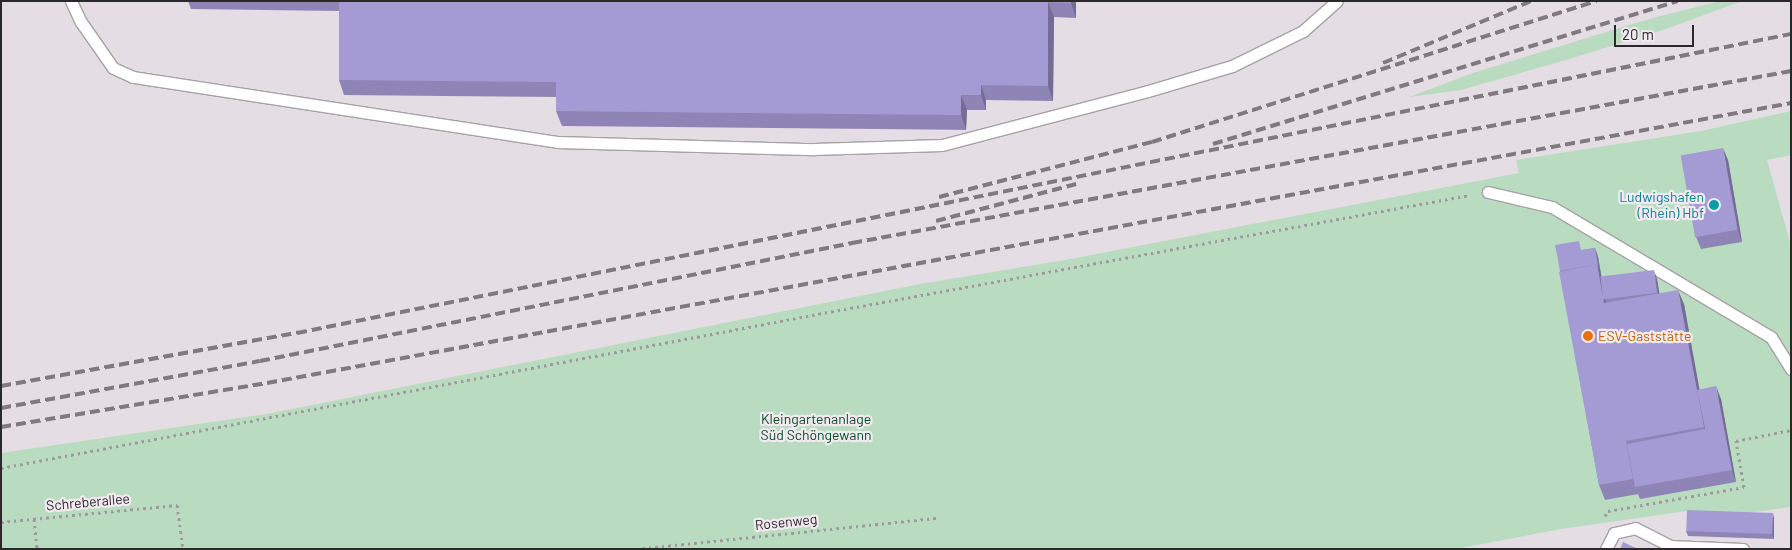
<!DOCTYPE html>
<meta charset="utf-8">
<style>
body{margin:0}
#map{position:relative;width:1792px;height:550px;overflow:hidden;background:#e4dde3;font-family:Barlow,sans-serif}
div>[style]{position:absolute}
.green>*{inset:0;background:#b9dcc1}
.path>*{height:3px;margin-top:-1.5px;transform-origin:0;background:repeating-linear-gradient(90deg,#9f999e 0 2.5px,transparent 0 6.5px)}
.roads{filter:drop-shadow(1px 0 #a7a1a6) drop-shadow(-1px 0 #a7a1a6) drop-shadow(0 1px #a7a1a6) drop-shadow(0 -1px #a7a1a6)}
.service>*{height:11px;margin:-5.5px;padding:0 5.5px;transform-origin:5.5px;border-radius:5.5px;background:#fff}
.rail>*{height:4px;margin-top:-2px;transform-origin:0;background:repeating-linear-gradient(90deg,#7f7a7e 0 10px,transparent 0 15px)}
.wall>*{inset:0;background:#8e85b6}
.shaded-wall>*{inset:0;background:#746c94}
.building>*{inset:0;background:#a59bd4;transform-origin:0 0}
.dots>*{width:14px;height:14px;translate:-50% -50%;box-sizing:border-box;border:2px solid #f1eaf0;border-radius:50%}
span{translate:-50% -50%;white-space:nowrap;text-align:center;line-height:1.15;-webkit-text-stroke:4.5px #f1eaf0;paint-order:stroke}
.culture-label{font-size:14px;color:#0d838f}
.right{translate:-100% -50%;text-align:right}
.food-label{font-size:14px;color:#c56008}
.left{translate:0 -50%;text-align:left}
.park-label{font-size:14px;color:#094c26}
.street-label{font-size:14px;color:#2b282b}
.frame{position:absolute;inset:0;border:2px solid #2b282b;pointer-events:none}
.scale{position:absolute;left:1614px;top:25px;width:80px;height:22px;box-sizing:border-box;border:2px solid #2b282b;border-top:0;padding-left:6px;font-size:15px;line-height:18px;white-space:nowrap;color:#2b282b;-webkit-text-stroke:4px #f1eaf0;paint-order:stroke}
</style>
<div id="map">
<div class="green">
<div style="clip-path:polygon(1720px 1px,1742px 1px,1666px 29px,1566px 60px,1461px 90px,1409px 97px,1473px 73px,1649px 19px)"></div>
<div style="clip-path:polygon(1791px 111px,1791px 155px,1767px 160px,1791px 246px,1791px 507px,1748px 513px,1687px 511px,1561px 529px,1456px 549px,1px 549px,1px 453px,267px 414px,920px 284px,1065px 260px,1519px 173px,1516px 160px,1701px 131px)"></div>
</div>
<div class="path">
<div style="left:1px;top:468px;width:825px;rotate:-10.68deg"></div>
<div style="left:812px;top:315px;width:669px;rotate:-10.34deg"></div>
<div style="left:1605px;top:516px;width:6px;rotate:-59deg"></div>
<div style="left:1608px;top:511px;width:138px;rotate:-10deg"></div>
<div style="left:1744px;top:487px;width:47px;rotate:-99.9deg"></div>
<div style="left:1736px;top:441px;width:56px;rotate:-11.3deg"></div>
<div style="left:34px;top:519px;width:30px;rotate:84deg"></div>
<div style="left:1px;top:522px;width:177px;rotate:-5.5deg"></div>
<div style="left:177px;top:505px;width:44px;rotate:82.2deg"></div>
<div style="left:636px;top:549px;width:304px;rotate:-5.9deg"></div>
</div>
<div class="roads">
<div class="service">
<div style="left:71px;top:1px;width:23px;rotate:65deg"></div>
<div style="left:81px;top:22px;width:56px;rotate:55.2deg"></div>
<div style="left:113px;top:68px;width:22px;rotate:24deg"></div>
<div style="left:133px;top:77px;width:430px;rotate:8.7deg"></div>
<div style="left:558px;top:142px;width:256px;rotate:1.6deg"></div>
<div style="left:814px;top:149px;width:128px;rotate:-1.8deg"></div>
<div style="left:942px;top:145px;width:213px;rotate:-14.7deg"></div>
<div style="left:1148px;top:91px;width:88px;rotate:-16.6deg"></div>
<div style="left:1232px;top:66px;width:79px;rotate:-26.2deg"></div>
<div style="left:1303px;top:31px;width:45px;rotate:-41.4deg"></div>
<div style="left:1488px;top:192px;width:66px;rotate:13.2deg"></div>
<div style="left:1552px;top:207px;width:255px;rotate:30.7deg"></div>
<div style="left:1771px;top:337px;width:38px;rotate:58deg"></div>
<div style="left:1606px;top:549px;width:18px;rotate:-63deg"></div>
<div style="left:1614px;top:533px;width:22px;rotate:-13deg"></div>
<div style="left:1635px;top:528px;width:39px;rotate:27deg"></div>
<div style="left:1670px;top:546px;width:73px;rotate:2.4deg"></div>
</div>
</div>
<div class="rail">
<div style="left:1383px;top:63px;width:160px;rotate:-22.7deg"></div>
<div style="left:1213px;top:144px;width:486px;rotate:-17.1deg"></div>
<div style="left:939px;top:197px;width:220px;rotate:-14.5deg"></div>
<div style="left:1152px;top:142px;width:466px;rotate:-17.6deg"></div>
<div style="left:936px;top:221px;width:145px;rotate:-14.8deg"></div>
<div style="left:1px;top:386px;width:301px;rotate:-10.2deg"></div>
<div style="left:297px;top:333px;width:1524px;rotate:-11.32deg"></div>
<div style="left:1px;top:408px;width:263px;rotate:-10.3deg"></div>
<div style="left:260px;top:361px;width:604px;rotate:-11.27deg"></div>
<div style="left:852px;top:243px;width:955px;rotate:-10.38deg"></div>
<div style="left:1px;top:427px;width:270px;rotate:-9.4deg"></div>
<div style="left:267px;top:383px;width:1550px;rotate:-10.41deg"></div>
</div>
<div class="wall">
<div style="clip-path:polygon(188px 1px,1076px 1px,1076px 18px,1054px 17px,1053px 101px,986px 100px,986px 110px,967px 110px,966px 130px,562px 126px,556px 111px,556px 97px,344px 95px,339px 80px,339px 11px,191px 9px)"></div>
<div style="clip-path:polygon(1728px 160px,1742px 242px,1701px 249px,1696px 237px)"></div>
<div style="clip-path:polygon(1595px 248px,1598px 257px,1602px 279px,1657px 279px,1659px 293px,1684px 304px,1699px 390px,1721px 399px,1736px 482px,1640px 499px,1638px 494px,1605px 500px,1599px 485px,1560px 271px,1582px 250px)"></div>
<div style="clip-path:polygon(1774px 518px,1774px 539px,1688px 536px,1686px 531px)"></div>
</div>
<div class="shaded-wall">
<div style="clip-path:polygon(1071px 1px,1076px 1px,1076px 18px,1071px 3px)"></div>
<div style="clip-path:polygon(1048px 2px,1054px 17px,1053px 101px,1048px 86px)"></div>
<div style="clip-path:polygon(981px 85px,986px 100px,986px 110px,981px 95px)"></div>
<div style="clip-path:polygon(961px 95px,967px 110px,966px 130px,961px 115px)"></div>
<div style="clip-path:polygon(1723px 148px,1728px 160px,1742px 242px,1738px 230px)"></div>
<div style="clip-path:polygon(1595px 248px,1598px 257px,1607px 309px,1604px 303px,1597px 264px)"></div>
<div style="clip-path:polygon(1654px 270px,1657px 279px,1662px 309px,1659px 300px)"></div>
<div style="clip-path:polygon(1678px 290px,1684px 304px,1709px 442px,1704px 427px)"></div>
<div style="clip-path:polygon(1716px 386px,1721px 399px,1736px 482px,1732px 470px)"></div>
<div style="clip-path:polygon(1773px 513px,1774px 518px,1774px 539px,1772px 534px)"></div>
</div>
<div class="building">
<div style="clip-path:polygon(339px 1px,1071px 1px,1071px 3px,1048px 2px,1048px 86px,981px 85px,981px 95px,961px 95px,961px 115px,556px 111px,556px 82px,339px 80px)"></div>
<div style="left:1723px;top:148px;width:83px;height:43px;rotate:80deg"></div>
<div style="clip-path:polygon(1579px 241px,1581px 250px,1595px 248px,1599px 270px,1597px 264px,1560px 271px,1555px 245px)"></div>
<div style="clip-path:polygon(1597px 264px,1604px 303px,1678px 290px,1704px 427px,1626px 441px,1633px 479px,1599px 485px,1559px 272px)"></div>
<div style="left:1654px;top:270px;width:23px;height:54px;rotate:83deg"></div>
<div style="clip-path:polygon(1716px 386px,1732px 470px,1635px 487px,1627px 444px,1705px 429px,1697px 390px)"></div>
<div style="left:1687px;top:510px;width:86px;height:21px;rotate:2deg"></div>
<div style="clip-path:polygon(1623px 542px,1638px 549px,1620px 549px)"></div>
</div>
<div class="dots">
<div style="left:1714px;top:205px;background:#0f9aa8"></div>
<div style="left:1588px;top:336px;background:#e8710a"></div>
</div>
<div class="culture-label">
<span class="right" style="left:1704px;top:205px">Ludwigshafen<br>(Rhein) Hbf</span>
</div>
<div class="food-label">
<span class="left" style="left:1598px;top:336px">ESV-Gaststätte</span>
</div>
<div class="park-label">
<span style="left:816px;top:427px">Kleingartenanlage<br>Süd Schöngewann</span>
</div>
<div class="street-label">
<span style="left:88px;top:502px;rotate:-5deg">Schreberallee</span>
<span style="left:786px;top:522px;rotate:-6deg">Rosenweg</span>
</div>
<div class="frame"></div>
<div class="scale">20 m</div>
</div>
